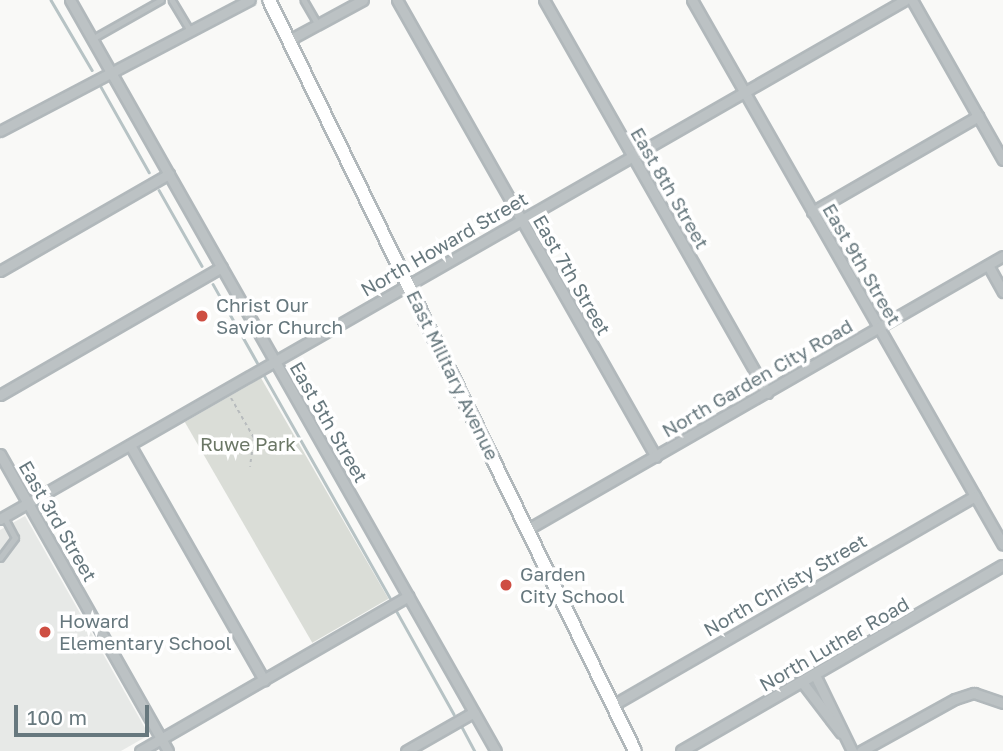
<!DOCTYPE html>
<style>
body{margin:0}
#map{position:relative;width:1003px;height:751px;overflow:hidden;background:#f9f9f7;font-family:"Golos Text",sans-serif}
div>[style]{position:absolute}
.built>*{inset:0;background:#e7e9e7}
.green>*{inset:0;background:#daddd7;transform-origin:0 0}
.stream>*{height:2.5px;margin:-1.25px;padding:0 1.25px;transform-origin:1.25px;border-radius:1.25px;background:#b7c3c5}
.path>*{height:2px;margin-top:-1px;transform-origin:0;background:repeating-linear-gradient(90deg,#b7bbbd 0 3.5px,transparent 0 7px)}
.roads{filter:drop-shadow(2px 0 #b1b8bb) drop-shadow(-2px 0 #b1b8bb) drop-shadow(0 2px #b1b8bb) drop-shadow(0 -2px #b1b8bb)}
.service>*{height:4.5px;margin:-2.25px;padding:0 2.25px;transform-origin:2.25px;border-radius:2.25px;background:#bcc2c4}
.minor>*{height:9px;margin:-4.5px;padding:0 4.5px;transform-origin:4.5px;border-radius:4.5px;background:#bcc2c4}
.tertiary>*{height:10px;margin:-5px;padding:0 5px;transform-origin:5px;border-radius:5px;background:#bcc2c4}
.secondary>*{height:12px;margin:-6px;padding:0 6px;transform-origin:6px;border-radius:6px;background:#fff}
.dots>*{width:19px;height:19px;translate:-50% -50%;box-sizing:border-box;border:4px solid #fff;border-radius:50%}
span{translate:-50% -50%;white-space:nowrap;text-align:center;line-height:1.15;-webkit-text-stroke:7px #fff;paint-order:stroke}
.street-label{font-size:19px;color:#67787e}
.poi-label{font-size:19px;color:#67787e}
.left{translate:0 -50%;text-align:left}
.park-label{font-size:19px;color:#6b7766}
.scale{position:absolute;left:14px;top:705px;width:135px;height:32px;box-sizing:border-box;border:4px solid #67787e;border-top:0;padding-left:9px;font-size:21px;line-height:24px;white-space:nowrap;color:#67787e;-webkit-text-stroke:5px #fff;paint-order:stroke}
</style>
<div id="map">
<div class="built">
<div style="clip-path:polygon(25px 516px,149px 735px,121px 751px,0 751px,0 530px)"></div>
</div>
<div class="green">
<div style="left:261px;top:378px;width:255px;height:88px;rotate:60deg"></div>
</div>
<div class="stream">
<div style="left:51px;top:0;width:81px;rotate:59.6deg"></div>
<div style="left:100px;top:85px;width:100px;rotate:60.6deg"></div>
<div style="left:159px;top:190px;width:87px;rotate:60.5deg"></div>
<div style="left:213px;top:284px;width:90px;rotate:60.6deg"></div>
<div style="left:264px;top:375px;width:256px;rotate:60.5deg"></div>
<div style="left:396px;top:610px;width:119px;rotate:60.9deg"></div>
<div style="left:462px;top:727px;width:27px;rotate:62deg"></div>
</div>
<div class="path">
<div style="left:231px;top:398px;width:46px;rotate:60.1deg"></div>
<div style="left:254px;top:438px;width:29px;rotate:98deg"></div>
<div style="left:255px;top:438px;width:9px"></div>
</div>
<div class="roads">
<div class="service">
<div style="left:172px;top:0;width:37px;rotate:59deg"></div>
<div style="left:304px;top:0;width:28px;rotate:60deg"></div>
<div style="left:92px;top:39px;width:79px;rotate:-29.5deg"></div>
<div style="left:0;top:558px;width:25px;rotate:-53deg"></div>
<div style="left:15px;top:538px;width:24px;rotate:-118deg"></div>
</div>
<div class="minor">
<div style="left:70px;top:0;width:863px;rotate:60.44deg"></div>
<div style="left:397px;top:0;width:525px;rotate:60.46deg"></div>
<div style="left:544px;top:0;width:452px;rotate:60.4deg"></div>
<div style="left:692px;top:0;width:627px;rotate:60.29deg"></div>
<div style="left:912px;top:0;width:184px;rotate:60.4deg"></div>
<div style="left:289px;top:40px;width:84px;rotate:-28.4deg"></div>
<div style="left:0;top:131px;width:282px;rotate:-27.7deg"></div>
<div style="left:812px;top:212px;width:192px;rotate:-30deg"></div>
<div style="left:988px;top:265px;width:31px;rotate:61deg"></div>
<div style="left:0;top:271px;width:195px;rotate:-29.9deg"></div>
<div style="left:0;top:395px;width:256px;rotate:-30deg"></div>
<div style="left:130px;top:445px;width:271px;rotate:60.3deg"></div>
<div style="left:0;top:454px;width:341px;rotate:60.5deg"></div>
<div style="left:0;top:519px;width:1043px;rotate:-29.83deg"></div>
<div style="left:528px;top:529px;width:548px;rotate:-29.89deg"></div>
<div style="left:815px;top:675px;width:85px;rotate:64deg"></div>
<div style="left:802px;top:682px;width:64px;rotate:52.6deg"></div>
<div style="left:613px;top:705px;width:418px;rotate:-30deg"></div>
<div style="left:140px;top:751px;width:310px;rotate:-30deg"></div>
<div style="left:406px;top:751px;width:78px;rotate:-29.8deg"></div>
<div style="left:861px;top:751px;width:107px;rotate:-29deg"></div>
<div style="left:955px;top:699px;width:20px;rotate:-18deg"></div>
<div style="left:974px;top:693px;width:31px;rotate:19deg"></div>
</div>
<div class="tertiary">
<div style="left:682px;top:751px;width:370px;rotate:-30deg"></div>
</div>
<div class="secondary">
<div style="left:269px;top:0;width:835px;rotate:64.02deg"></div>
</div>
</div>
<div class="dots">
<div style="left:202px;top:316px;background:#ce4e42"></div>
<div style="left:506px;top:585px;background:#ce4e42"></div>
<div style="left:45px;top:632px;background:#ce4e42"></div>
</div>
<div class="street-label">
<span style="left:670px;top:188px;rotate:60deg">East 8th Street</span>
<span style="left:444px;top:244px;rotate:-30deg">North Howard Street</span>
<span style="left:862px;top:264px;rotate:60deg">East 9th Street</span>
<span style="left:572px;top:275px;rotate:60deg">East 7th Street</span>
<span style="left:453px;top:375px;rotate:64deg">East Military Avenue</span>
<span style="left:757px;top:378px;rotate:-30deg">North Garden City Road</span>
<span style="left:329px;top:422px;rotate:60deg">East 5th Street</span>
<span style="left:58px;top:521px;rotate:60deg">East 3rd Street</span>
<span style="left:785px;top:585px;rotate:-30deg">North Christy Street</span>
<span style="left:834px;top:644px;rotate:-30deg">North Luther Road</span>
</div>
<div class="poi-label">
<span class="left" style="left:216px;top:316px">Christ Our<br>Savior Church</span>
<span class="left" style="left:520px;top:585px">Garden<br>City School</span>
<span class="left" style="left:59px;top:632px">Howard<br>Elementary School</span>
</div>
<div class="park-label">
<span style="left:248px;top:444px">Ruwe Park</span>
</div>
<div class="scale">100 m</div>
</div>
